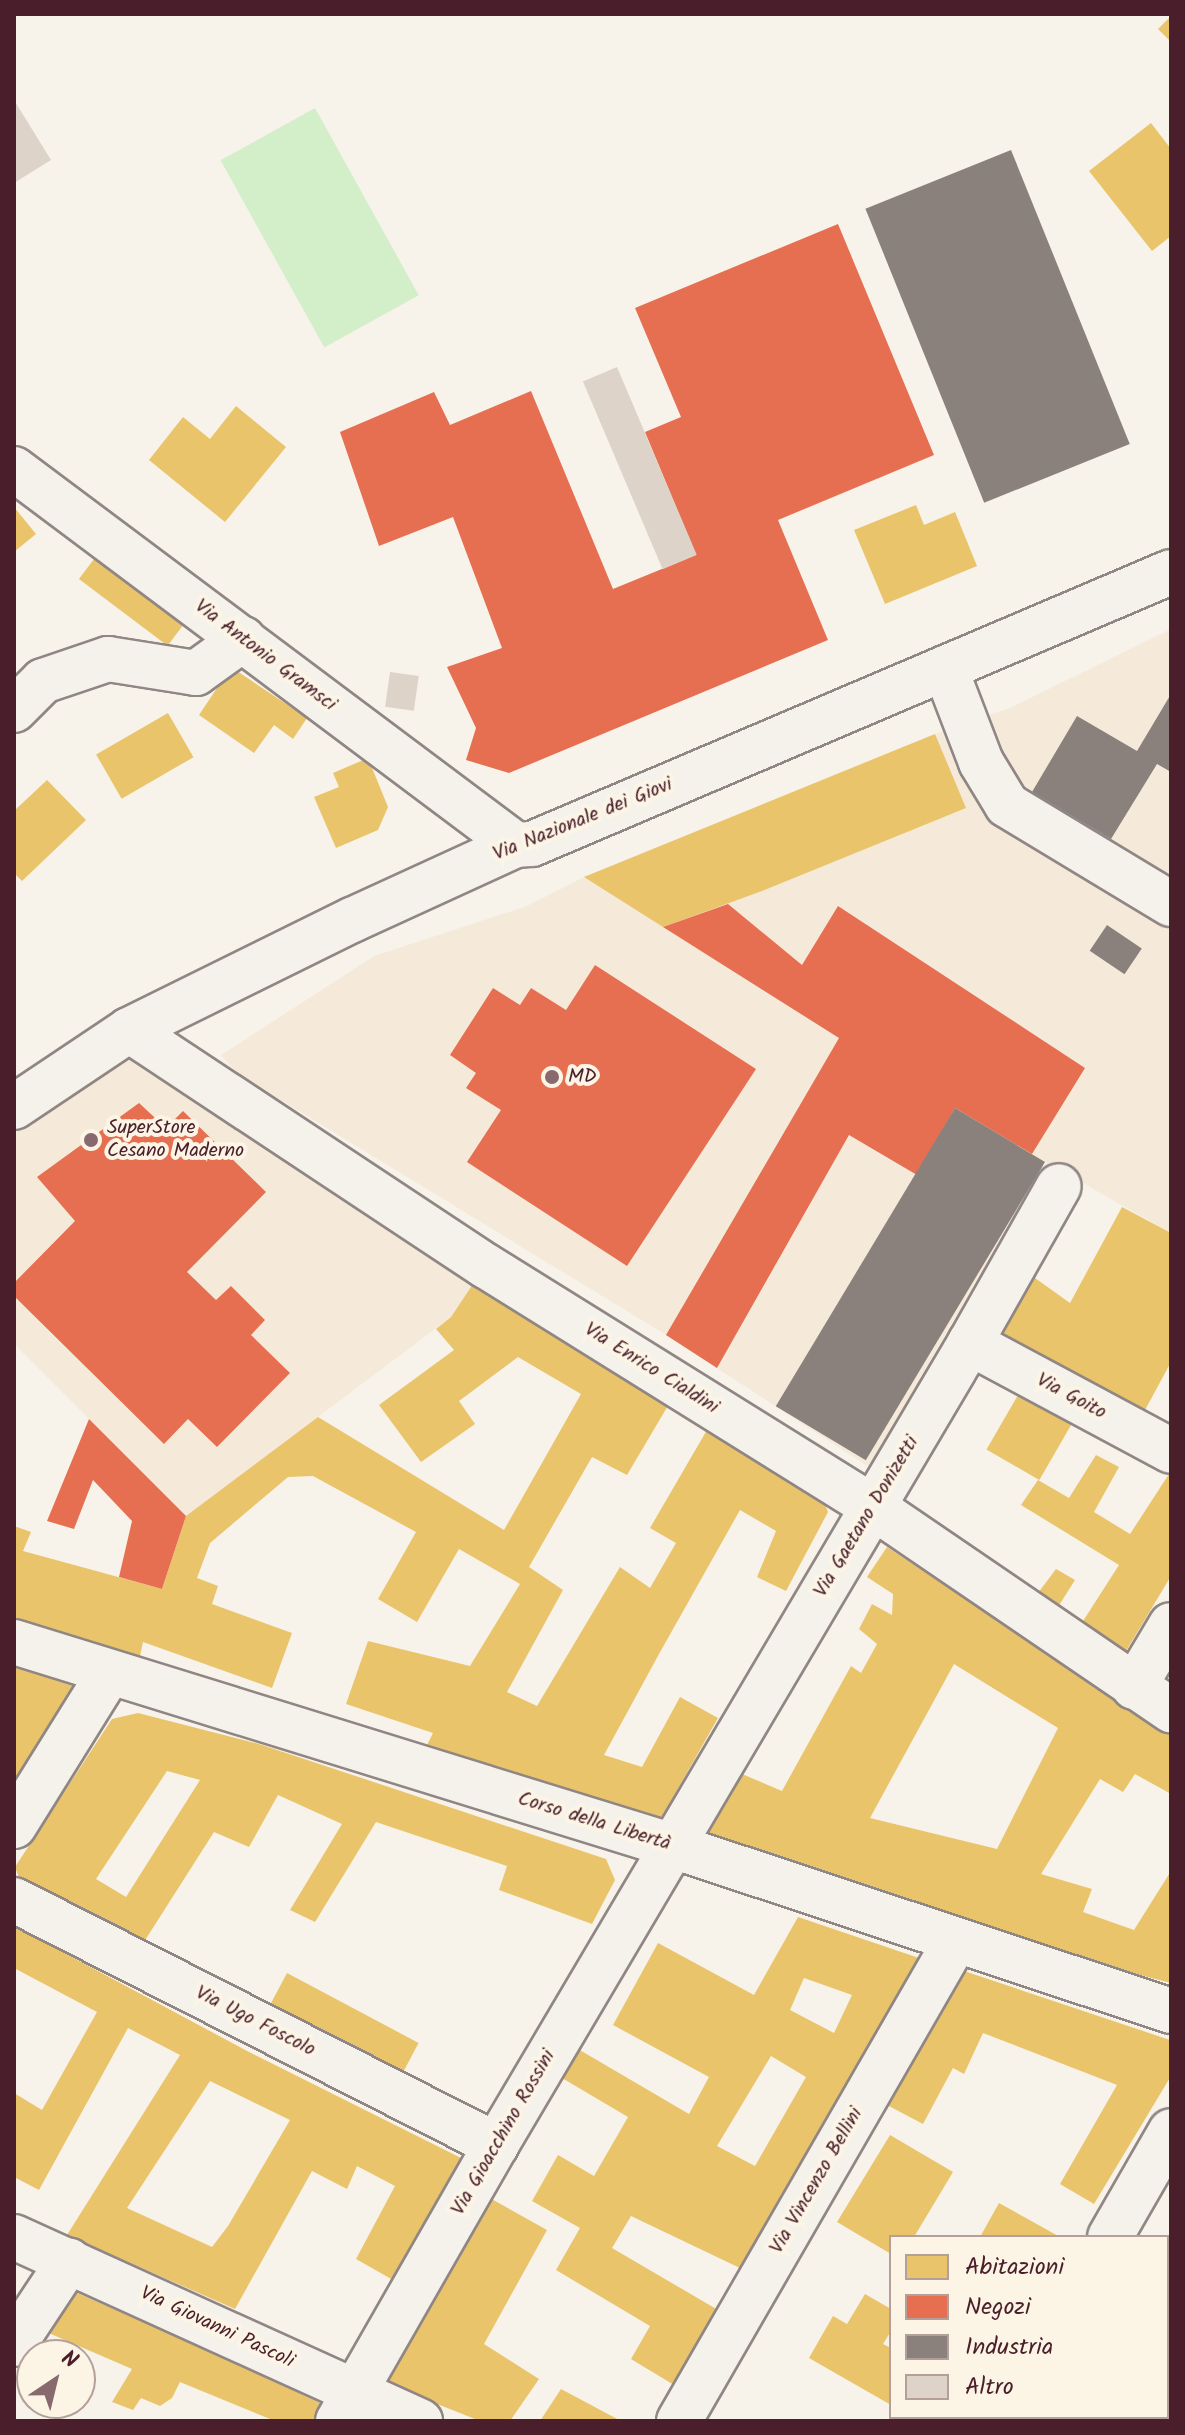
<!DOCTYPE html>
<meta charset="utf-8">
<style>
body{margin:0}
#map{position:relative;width:1185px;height:2435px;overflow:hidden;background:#f7f3ea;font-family:Kalam,sans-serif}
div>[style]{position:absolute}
.built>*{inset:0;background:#f5eada}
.green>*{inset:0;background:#d3efc9;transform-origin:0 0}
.homes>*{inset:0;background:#e9c46a;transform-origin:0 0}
.shops>*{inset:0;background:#e76f51}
.industry>*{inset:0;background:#8a817c;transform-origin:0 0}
.building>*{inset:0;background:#ddd3c8;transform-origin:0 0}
.roads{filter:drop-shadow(2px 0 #908684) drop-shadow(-2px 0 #908684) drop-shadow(0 2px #908684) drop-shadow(0 -2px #908684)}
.minor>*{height:44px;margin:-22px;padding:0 22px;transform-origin:22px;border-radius:22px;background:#f5f2ec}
.major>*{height:44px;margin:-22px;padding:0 22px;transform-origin:22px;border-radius:22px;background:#f5f2ec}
.dots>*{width:22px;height:22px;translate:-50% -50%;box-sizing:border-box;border:4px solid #fcf5e5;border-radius:50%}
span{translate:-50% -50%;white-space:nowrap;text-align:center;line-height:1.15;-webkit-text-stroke:8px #fcf5e5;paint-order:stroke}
.street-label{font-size:20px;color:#4a1f2b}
.poi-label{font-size:20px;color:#4a1f2b}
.left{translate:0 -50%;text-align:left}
.frame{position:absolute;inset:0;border:16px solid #4a1f2b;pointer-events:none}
.legend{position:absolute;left:889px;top:2235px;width:280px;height:184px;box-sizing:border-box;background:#fcf5e5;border:2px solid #b59f9b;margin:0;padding:10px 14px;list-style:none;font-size:24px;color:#4a1f2b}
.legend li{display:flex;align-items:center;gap:16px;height:40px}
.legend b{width:40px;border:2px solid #b59f9b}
.north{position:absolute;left:16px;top:2339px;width:80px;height:80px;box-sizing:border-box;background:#fcf5e5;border:2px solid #b59f9b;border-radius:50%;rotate:35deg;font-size:22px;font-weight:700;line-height:32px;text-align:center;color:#4a1f2b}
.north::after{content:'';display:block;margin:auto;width:28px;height:36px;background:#87696e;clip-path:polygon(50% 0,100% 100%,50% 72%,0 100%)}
</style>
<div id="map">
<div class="built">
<div style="clip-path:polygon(1171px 629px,1171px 1233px,1045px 1162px,869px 1467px,666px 1335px,238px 1074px,221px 1055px,374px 956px,527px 906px,584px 877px,935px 734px,1012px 707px)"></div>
<div style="clip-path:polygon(129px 1030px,486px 1266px,451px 1317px,186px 1516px,14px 1344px,14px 1107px)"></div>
</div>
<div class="green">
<div style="left:315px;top:108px;width:214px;height:108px;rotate:61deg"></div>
</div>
<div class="homes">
<div style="clip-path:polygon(1171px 16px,1171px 42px,1158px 29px)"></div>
<div style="clip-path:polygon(1151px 123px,1171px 149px,1171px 236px,1152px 251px,1089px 171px)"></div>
<div style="clip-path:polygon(236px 406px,286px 447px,225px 522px,149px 460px,183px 417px,210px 439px)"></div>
<div style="clip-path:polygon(916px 505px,924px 525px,955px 512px,977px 566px,885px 604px,854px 530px)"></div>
<div style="clip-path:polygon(14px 507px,36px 534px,14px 552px)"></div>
<div style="left:97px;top:555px;width:111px;height:30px;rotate:37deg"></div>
<div style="clip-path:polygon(231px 667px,307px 718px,293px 739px,274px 725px,254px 753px,199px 715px)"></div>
<div style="left:168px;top:713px;width:51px;height:83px;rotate:60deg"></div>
<div style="clip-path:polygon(935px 734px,966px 808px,762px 891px,663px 927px,584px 877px)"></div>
<div style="clip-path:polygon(368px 758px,388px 807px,378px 830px,336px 848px,314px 797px,339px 787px,333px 773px)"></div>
<div style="clip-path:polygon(47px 780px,86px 820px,22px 881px,14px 873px,14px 811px)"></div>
<div style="clip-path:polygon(1122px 1207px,1171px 1233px,1171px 1362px,1145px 1410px,994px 1332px,1028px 1273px,1070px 1303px)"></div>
<div style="clip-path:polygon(475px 1281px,540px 1326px,669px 1404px,627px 1475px,592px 1457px,529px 1567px,563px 1590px,507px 1692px,537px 1706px,620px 1567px,650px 1588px,676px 1543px,650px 1528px,707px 1430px,821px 1495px,828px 1512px,786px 1591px,757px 1577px,776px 1531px,740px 1510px,659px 1654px,604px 1755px,642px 1767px,680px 1697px,718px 1718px,659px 1822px,424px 1751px,433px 1733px,346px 1704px,368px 1641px,470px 1666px,520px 1584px,459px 1549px,417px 1622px,378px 1599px,416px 1532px,313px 1476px,288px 1477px,210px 1543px,197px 1578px,218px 1586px,212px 1604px,292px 1633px,272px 1688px,143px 1642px,139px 1661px,14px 1621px,14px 1526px,31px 1532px,23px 1551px,162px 1589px,186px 1516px,318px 1417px,504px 1530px,581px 1394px,518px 1357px,459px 1401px,475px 1424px,421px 1462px,379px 1405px,454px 1350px,436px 1329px,451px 1317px)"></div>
<div style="left:1022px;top:1388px;width:61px;height:71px;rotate:30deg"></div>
<div style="clip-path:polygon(1096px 1455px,1119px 1467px,1094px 1512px,1130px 1534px,1171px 1471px,1171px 1576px,1120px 1661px,1076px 1632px,1119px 1565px,1021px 1505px,1038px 1480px,1069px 1498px)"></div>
<div style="clip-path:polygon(evenodd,887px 1547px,1171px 1734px,1171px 1794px,1135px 1774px,1123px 1792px,1100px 1779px,1041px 1874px,1092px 1889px,1083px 1912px,1134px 1930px,1171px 1871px,1171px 1983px,1109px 1967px,693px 1835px,735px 1771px,782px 1791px,851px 1666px,861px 1673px,877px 1644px,859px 1629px,872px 1604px,892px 1615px,893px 1594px,867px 1577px,887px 1547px,954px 1664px,1058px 1728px,997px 1849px,870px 1818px,954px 1664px)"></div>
<div style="clip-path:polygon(1056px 1569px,1075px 1580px,1053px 1615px,1032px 1601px)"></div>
<div style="clip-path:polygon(14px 1665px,79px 1686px,14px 1784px)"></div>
<div style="clip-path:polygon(evenodd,138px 1713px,259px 1744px,606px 1859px,615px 1880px,592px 1924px,499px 1890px,507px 1866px,376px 1822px,315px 1922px,290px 1910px,342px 1824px,278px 1795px,249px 1847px,214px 1832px,142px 1945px,22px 1885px,15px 1867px,112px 1719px,138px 1713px,167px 1771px,200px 1780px,126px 1897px,96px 1879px,167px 1771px)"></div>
<div style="clip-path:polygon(evenodd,798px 1917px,919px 1958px,844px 2099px,742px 2269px,631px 2216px,612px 2248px,718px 2310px,674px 2385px,631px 2359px,650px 2326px,556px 2270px,580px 2228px,532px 2201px,558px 2155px,594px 2176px,628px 2117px,562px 2078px,578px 2049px,689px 2114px,709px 2077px,613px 2025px,658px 1943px,754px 1995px,798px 1917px,804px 1978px,852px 1995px,834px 2033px,790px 2010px,804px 1978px,798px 1917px,771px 2056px,806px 2077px,755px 2166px,717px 2146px,771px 2056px)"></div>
<div style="clip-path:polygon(evenodd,14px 1926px,249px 2052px,461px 2158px,393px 2280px,356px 2259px,395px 2186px,357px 2166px,347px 2189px,312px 2171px,235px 2309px,67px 2235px,180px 2055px,128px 2028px,39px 2190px,14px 2177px,14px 2093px,42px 2110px,97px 2012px,14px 1968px,14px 1926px,210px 2081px,290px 2120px,228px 2226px,212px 2247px,127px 2208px,210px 2081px)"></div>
<div style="clip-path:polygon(964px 1971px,1170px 2040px,1171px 2076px,1094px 2204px,1060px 2184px,1117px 2085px,983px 2033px,964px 2074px,953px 2068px,923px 2124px,887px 2105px)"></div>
<div style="left:287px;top:1973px;width:149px;height:39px;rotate:28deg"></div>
<div style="clip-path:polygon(890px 2135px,953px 2172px,914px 2237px,891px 2237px,891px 2254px,837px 2222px)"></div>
<div style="clip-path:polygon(488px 2197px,547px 2230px,484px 2344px,539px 2379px,510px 2421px,480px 2421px,377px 2380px)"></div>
<div style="clip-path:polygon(999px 2203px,1060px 2237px,980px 2237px)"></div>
<div style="clip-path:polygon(75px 2292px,232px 2361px,324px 2405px,313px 2421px,275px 2421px,180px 2382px,172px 2398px,160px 2406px,141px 2398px,133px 2410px,112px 2402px,132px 2369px,44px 2331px)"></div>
<div style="clip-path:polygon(865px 2294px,891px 2309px,891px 2331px,883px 2344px,891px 2348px,891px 2405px,809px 2358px,833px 2316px,847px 2324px)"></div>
<div style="clip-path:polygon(561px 2389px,621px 2421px,540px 2421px)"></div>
<div style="clip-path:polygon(913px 2417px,969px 2417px,967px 2421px,920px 2421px)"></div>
</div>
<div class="shops">
<div style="clip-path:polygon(838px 224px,934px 455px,778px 520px,828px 640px,509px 773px,466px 760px,476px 728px,447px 667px,502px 648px,453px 517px,379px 546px,340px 432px,434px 392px,450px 425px,531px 391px,613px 589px,696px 555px,645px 432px,681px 417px,635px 308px)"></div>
<div style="clip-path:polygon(728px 904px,802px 965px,838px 906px,1085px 1068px,1032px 1154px,955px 1108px,917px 1175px,849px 1135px,717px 1368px,666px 1335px,839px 1038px,663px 927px)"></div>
<div style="clip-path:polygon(595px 965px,756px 1069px,627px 1266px,467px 1162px,501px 1110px,466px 1088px,476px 1073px,450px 1055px,493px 988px,520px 1005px,531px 988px,566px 1010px)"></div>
<div style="clip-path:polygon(139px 1103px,166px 1128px,183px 1111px,266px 1192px,187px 1272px,216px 1300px,231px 1286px,265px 1320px,251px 1335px,290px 1373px,217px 1447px,188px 1419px,164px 1444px,14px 1296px,14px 1283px,75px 1221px,37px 1177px)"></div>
<div style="clip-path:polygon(89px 1419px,186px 1516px,162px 1589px,119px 1577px,132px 1521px,93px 1480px,74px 1529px,47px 1521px)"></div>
<div style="clip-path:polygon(1171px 2299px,1171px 2421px,1102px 2421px,1104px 2417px,1167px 2417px,1167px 2306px)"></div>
</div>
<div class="industry">
<div style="left:1011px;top:150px;width:317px;height:157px;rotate:68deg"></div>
<div style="clip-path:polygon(1171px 694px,1171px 772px,1157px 764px,1111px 839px,1032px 792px,1077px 716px,1137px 751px)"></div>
<div style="left:1107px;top:925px;width:42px;height:31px;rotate:34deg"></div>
<div style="left:955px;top:1108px;width:105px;height:348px;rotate:31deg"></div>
</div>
<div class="building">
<div style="clip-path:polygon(14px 100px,51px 160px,14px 183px)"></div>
<div style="left:617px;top:367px;width:204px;height:37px;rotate:67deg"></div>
<div style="left:390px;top:672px;width:29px;height:35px;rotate:8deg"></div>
</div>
<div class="roads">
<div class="minor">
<div style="left:14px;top:469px;width:627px;rotate:36.83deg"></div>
<div style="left:945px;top:668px;width:101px;rotate:69deg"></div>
<div style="left:981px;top:762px;width:50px;rotate:58.8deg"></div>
<div style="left:1007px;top:805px;width:192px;rotate:31.1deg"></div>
<div style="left:14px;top:710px;width:41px;rotate:-45deg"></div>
<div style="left:43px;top:681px;width:69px;rotate:-18.7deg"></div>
<div style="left:108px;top:659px;width:89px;rotate:9deg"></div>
<div style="left:196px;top:673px;width:58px;rotate:-35.9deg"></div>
<div style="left:129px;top:1030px;width:428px;rotate:33.5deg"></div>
<div style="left:486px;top:1266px;width:456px;rotate:31.9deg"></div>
<div style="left:873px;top:1507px;width:361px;rotate:34.3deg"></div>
<div style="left:970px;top:1343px;width:228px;rotate:28.2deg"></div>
<div style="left:14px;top:1642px;width:690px;rotate:17.2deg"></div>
<div style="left:673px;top:1846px;width:525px;rotate:18.33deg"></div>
<div style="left:1134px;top:1687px;width:72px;rotate:-59.2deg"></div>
<div style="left:14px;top:1826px;width:181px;rotate:-58.1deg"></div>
<div style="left:14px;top:1900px;width:541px;rotate:26.94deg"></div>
<div style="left:14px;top:2237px;width:446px;rotate:24.4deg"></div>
<div style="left:1110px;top:2237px;width:122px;rotate:-60.1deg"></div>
<div style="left:14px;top:2344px;width:100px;rotate:-56.5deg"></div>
<div style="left:338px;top:2421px;width:318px;rotate:-60.2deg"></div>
<div style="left:496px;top:2145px;width:932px;rotate:-59.42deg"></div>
<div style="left:970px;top:1343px;width:180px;rotate:-60.5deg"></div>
<div style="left:679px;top:2421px;width:553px;rotate:-60.05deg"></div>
<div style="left:1005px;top:2421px;width:5px;rotate:-53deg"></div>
</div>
<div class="major">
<div style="left:14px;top:1107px;width:138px;rotate:-33.8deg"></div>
<div style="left:129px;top:1030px;width:249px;rotate:-26.3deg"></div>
<div style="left:352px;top:920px;width:180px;rotate:-24.6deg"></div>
<div style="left:516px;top:845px;width:16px;rotate:-4deg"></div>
<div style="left:532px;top:844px;width:694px;rotate:-23.06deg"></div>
</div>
</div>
<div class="dots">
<div style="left:552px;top:1077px;background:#87696e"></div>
<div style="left:91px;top:1140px;background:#87696e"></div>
</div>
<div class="street-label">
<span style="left:265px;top:656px;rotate:37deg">Via Antonio Gramsci</span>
<span style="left:583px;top:820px;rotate:-22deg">Via Nazionale dei Giovi</span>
<span style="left:651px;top:1369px;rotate:32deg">Via Enrico Cialdini</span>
<span style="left:1071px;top:1397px;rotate:28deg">Via Goito</span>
<span style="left:867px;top:1517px;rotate:-59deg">Via Gaetano Donizetti</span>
<span style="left:594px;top:1822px;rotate:17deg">Corso della Libertà</span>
<span style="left:255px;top:2022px;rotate:27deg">Via Ugo Foscolo</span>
<span style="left:504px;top:2133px;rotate:-60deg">Via Gioacchino Rossini</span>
<span style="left:817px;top:2181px;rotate:-60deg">Via Vincenzo Bellini</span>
<span style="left:217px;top:2328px;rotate:25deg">Via Giovanni Pascoli</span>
</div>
<div class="poi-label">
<span class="left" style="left:568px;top:1077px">MD</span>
<span class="left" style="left:107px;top:1140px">SuperStore<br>Cesano Maderno</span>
</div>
<div class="frame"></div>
<ul class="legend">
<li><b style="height:22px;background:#e9c46a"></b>Abitazioni</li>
<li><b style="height:22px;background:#e76f51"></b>Negozi</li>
<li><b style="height:22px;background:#8a817c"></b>Industria</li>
<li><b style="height:22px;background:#ddd3c8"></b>Altro</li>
</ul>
<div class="north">N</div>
</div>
